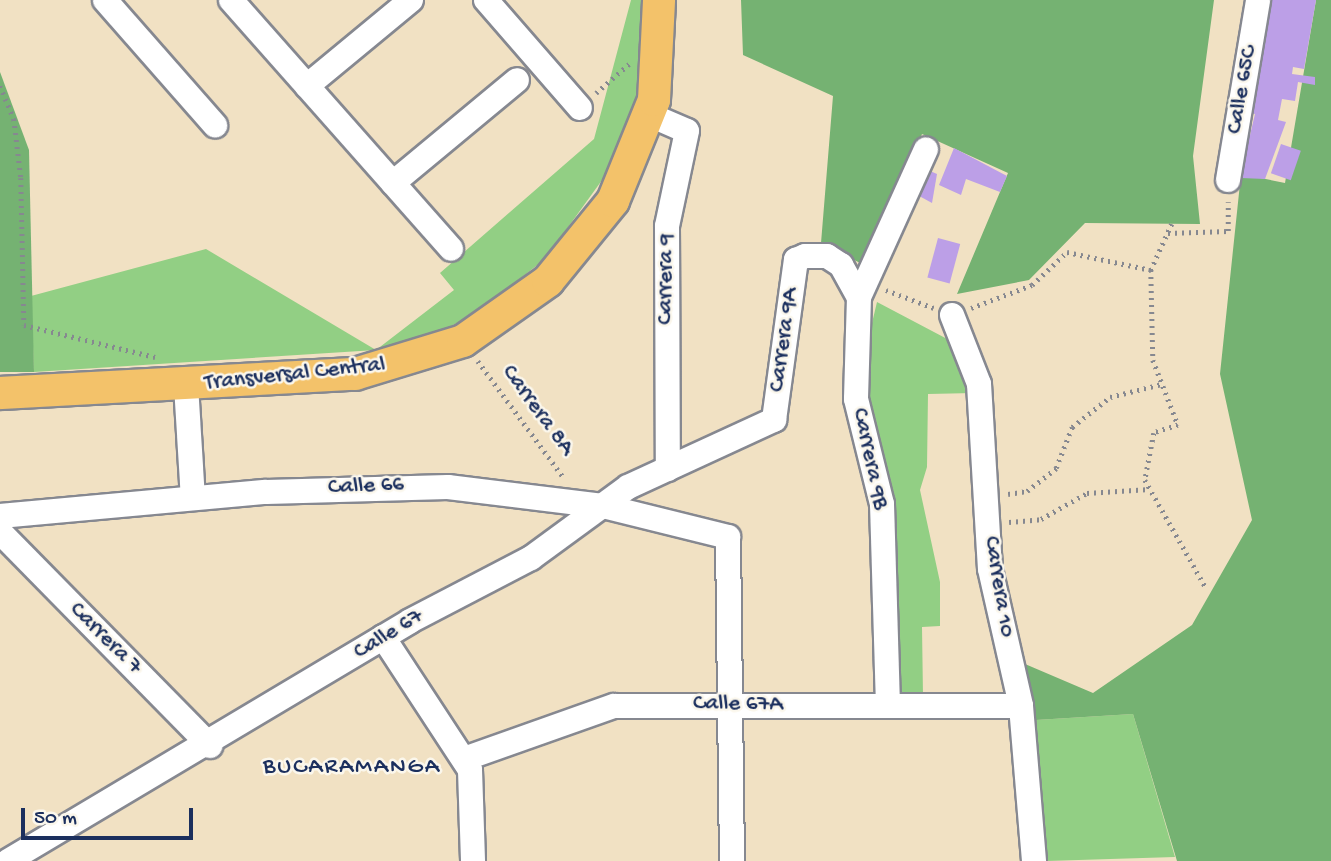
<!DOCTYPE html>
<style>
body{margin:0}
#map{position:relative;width:1331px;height:861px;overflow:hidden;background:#f1e1c3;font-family:"Gochi Hand",sans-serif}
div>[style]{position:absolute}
.green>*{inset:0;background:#92cf84}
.forest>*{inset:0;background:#75b272}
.building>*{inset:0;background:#bc9fe7;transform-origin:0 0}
.path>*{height:4.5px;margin-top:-2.25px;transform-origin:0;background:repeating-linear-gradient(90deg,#868890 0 2px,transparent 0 7px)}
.roads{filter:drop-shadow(2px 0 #868890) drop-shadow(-2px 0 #868890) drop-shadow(0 2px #868890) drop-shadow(0 -2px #868890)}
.minor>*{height:24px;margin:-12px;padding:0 12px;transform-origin:12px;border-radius:12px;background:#fff}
.major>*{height:32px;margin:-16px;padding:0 16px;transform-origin:16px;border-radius:16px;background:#f3c26a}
span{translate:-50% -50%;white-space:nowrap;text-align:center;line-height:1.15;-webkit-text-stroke:5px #fbf7ec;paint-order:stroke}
.street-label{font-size:23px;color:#1b2f5e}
.neighbourhood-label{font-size:24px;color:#1b2f5e;letter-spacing:2px}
.scale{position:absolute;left:21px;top:808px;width:172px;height:32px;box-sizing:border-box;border:4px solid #1b2f5e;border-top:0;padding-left:9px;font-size:21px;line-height:24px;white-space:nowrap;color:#1b2f5e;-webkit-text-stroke:5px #fbf7ec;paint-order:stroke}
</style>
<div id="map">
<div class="green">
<div style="clip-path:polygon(631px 0,647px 0,640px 95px,618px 158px,545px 259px,475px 314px,423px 340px,376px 350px,34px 372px,31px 296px,206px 249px,376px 350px,454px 290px,440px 273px,594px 139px)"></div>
<div style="clip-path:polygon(877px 302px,951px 341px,974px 393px,928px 394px,927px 467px,920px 490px,940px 582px,940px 626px,922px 627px,923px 696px,896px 696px,865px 404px,863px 361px)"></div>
<div style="clip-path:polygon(1133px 714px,1175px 857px,1046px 861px,1036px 720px)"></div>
</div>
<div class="forest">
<div style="clip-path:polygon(741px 0,1214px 0,1193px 156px,1200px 224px,1085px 223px,1029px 280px,957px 294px,1008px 173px,922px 134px,866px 266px,821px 243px,833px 96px,743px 55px)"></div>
<div style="clip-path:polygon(1316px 0,1331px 0,1331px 861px,1177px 861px,1133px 714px,1036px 720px,1025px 664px,1093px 693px,1192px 625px,1252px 520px,1220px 374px,1241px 174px,1285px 183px)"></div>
<div style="clip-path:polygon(0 72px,29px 150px,34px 372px,0 372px)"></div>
</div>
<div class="building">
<div style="clip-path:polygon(1268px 0,1316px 0,1304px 69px,1293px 67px,1292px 74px,1315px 77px,1315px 85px,1298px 82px,1295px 101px,1282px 99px,1278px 120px,1286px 122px,1265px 179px,1241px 178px,1232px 176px,1241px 132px,1250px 135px,1255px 114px,1244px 111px)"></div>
<div style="left:1281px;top:144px;width:21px;height:31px;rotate:19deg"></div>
<div style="clip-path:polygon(954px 148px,1007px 176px,1000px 192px,966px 179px,961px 195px,939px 185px)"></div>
<div style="clip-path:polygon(921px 167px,937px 174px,932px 203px,910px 191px)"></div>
<div style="left:938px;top:238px;width:23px;height:41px;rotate:15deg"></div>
</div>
<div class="path">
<div style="left:0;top:86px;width:36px;rotate:67deg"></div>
<div style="left:14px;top:119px;width:59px;rotate:83.2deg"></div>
<div style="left:21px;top:178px;width:147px;rotate:88.8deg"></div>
<div style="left:24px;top:325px;width:135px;rotate:13.7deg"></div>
<div style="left:596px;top:93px;width:44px;rotate:-41.3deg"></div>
<div style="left:1172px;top:224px;width:51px;rotate:114.5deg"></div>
<div style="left:1151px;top:270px;width:90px;rotate:88.7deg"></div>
<div style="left:1153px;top:360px;width:70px;rotate:69deg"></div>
<div style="left:1178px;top:425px;width:25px;rotate:162deg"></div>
<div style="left:1154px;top:433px;width:48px;rotate:100.8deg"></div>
<div style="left:1145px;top:480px;width:124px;rotate:60.5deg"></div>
<div style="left:1168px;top:233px;width:60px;rotate:-1.9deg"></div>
<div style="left:1228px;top:231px;width:29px;rotate:-90deg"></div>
<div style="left:886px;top:290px;width:51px;rotate:20.6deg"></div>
<div style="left:971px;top:308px;width:65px;rotate:-20.7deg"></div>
<div style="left:1032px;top:285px;width:48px;rotate:-43.3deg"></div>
<div style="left:1067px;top:252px;width:86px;rotate:12.1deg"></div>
<div style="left:478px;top:361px;width:145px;rotate:53.7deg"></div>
<div style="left:1008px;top:494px;width:19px;rotate:-9deg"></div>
<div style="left:1027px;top:491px;width:37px;rotate:-38deg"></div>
<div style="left:1056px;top:468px;width:44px;rotate:-68.7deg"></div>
<div style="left:1072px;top:427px;width:48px;rotate:-38.3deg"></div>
<div style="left:1110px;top:397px;width:54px;rotate:-14deg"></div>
<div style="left:1009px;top:522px;width:32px;rotate:-5deg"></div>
<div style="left:1041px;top:519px;width:53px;rotate:-29.5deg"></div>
<div style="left:1087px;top:493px;width:63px;rotate:-3.6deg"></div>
</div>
<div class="roads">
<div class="minor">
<div style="left:105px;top:0;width:167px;rotate:48.7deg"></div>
<div style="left:231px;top:0;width:332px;rotate:48.5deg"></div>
<div style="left:486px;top:0;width:143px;rotate:49deg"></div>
<div style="left:307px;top:86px;width:135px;rotate:-39.6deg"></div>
<div style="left:650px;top:115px;width:40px;rotate:23.4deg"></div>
<div style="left:687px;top:131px;width:97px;rotate:101.9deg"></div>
<div style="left:667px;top:226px;width:243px;rotate:89.8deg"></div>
<div style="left:1228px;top:180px;width:182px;rotate:-80.5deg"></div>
<div style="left:393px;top:183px;width:161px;rotate:-39.7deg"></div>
<div style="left:859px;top:297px;width:162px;rotate:-65.6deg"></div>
<div style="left:952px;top:315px;width:74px;rotate:68.6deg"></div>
<div style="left:979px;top:384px;width:185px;rotate:86.6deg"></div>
<div style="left:990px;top:569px;width:140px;rotate:77.2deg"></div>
<div style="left:1021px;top:706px;width:156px;rotate:85.2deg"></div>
<div style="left:186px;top:385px;width:113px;rotate:86.5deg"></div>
<div style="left:0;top:516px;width:267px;rotate:-5.2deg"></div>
<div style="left:266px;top:492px;width:182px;rotate:-1.6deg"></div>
<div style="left:448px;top:487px;width:156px;rotate:7deg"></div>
<div style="left:603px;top:506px;width:129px;rotate:13.9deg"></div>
<div style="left:728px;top:537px;width:324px;rotate:89.3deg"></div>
<div style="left:0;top:532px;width:300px;rotate:45.5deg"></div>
<div style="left:383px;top:637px;width:159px;rotate:56.8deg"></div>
<div style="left:470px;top:770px;width:91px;rotate:88.1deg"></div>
<div style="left:464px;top:759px;width:159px;rotate:-19.5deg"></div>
<div style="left:614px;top:706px;width:407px"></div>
<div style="left:8px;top:861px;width:468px;rotate:-30.8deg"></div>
<div style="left:410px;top:621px;width:136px;rotate:-27.5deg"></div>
<div style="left:531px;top:558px;width:120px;rotate:-36.2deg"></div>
<div style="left:628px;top:487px;width:161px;rotate:-24.7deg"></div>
<div style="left:774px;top:420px;width:162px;rotate:-82.2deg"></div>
<div style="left:796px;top:260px;width:10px;rotate:-24deg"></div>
<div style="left:805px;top:256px;width:22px"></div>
<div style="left:827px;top:256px;width:17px;rotate:33deg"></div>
<div style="left:841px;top:265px;width:37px;rotate:61deg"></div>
<div style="left:859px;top:297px;width:102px;rotate:91.7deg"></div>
<div style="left:856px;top:399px;width:108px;rotate:76.1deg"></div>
<div style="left:882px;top:504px;width:202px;rotate:88.3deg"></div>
</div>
<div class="major">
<div style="left:0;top:393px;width:356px;rotate:-3.1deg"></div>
<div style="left:355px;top:374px;width:113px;rotate:-17deg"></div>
<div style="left:463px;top:341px;width:104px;rotate:-35.2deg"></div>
<div style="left:548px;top:281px;width:103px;rotate:-50.9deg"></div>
<div style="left:613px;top:201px;width:109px;rotate:-67.9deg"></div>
<div style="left:654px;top:100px;width:100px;rotate:-87.1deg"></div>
</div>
</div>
<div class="street-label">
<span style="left:1243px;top:90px;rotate:-80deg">Calle 65C</span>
<span style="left:667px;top:279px;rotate:-89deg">Carrera 9</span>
<span style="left:785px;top:340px;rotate:-82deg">Carrera 9A</span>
<span style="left:295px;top:375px;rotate:-6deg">Transversal Central</span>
<span style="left:537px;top:411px;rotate:54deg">Carrera 8A</span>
<span style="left:869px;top:459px;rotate:78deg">Carrera 9B</span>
<span style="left:366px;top:487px;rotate:-2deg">Calle 66</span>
<span style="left:998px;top:587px;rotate:81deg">Carrera 10</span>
<span style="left:389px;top:635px;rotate:-31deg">Calle 67</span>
<span style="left:105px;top:639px;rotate:45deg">Carrera 7</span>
<span style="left:738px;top:705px;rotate:1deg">Calle 67A</span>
</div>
<div class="neighbourhood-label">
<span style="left:352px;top:768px">BUCARAMANGA</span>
</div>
<div class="scale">50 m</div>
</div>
